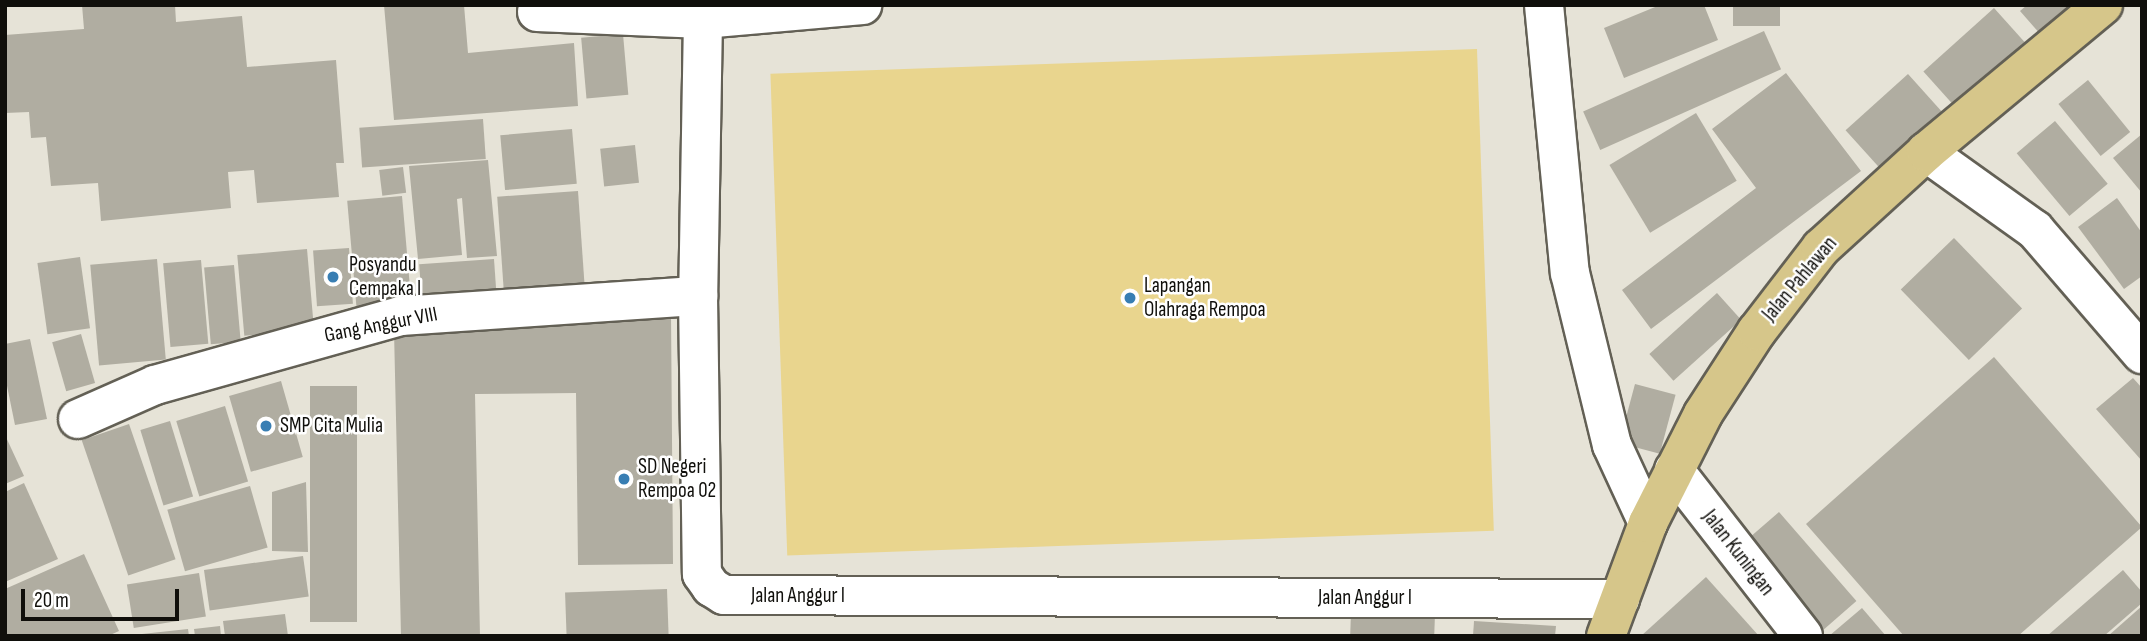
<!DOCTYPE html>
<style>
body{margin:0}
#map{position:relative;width:2147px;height:641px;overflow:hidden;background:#e6e3d7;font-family:"Sofia Sans Condensed",sans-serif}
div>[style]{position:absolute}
.green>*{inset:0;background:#e9d58e;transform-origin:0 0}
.building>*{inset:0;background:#b0ada1;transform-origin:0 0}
.roads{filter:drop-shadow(2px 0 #636055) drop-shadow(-2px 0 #636055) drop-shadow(0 2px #636055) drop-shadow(0 -2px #636055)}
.minor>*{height:38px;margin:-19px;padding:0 19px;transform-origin:19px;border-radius:19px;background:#fff}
.major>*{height:38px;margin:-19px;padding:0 19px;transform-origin:19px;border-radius:19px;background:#d6c68a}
.dots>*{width:19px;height:19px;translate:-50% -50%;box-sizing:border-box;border:4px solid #fff;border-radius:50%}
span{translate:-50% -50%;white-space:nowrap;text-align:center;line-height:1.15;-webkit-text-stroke:5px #fff;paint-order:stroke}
.poi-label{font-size:21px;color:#100f0b}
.left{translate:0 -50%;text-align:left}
.street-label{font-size:21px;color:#100f0b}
.frame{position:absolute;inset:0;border:7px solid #100f0b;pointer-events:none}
.scale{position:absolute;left:21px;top:589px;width:158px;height:32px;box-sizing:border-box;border:4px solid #100f0b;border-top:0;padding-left:9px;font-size:21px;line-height:24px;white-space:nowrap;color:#100f0b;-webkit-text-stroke:5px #fff;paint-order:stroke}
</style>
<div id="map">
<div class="green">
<div style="left:1477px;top:49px;width:482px;height:707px;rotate:88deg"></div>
</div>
<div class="building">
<div style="clip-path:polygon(82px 5px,175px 5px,176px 22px,242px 16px,247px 67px,336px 60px,344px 163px,336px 163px,339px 197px,257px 203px,254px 170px,228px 172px,231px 208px,101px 221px,98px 183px,51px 186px,46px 137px,31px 138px,29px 112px,5px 113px,5px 35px,84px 29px)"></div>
<div style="clip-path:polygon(384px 5px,464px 5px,468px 53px,574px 43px,578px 106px,394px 120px)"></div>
<div style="clip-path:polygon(1660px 5px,1704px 5px,1718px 40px,1624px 78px,1604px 28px)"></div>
<div style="left:1733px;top:5px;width:47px;height:21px"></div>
<div style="clip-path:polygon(2027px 5px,2076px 5px,2042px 36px,2020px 11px)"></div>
<div style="left:1994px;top:8px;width:48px;height:95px;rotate:48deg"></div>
<div style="left:1764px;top:31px;width:42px;height:198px;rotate:66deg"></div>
<div style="left:623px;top:34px;width:61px;height:42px;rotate:85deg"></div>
<div style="clip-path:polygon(1786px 73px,1861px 171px,1651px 329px,1622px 290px,1756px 188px,1712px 129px)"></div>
<div style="left:1908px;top:74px;width:51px;height:84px;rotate:48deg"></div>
<div style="left:2088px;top:80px;width:67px;height:38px;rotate:51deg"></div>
<div style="left:1696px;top:113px;width:79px;height:101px;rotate:59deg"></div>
<div style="left:483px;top:119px;width:40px;height:124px;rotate:86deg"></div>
<div style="left:2055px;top:121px;width:82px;height:50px;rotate:50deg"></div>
<div style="left:572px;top:129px;width:55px;height:72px;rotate:85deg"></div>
<div style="clip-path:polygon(2142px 134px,2142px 193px,2113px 158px)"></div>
<div style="left:635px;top:145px;width:38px;height:35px;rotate:84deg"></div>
<div style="clip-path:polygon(488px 160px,497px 256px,467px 258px,462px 198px,457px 199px,462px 255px,418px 259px,409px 166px)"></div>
<div style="left:403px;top:167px;width:26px;height:24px;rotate:83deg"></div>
<div style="left:578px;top:191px;width:103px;height:81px;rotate:86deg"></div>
<div style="left:402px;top:196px;width:107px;height:55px;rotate:85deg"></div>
<div style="clip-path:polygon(2117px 198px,2142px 233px,2142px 276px,2124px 289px,2078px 227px)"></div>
<div style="left:1954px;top:238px;width:98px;height:74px;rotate:46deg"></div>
<div style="left:349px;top:248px;width:56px;height:36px;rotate:86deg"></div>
<div style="left:307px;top:249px;width:81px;height:70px;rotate:85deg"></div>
<div style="left:80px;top:257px;width:72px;height:43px;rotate:82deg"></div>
<div style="left:157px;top:259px;width:101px;height:67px;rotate:85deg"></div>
<div style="left:494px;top:259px;width:39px;height:75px;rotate:86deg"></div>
<div style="left:201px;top:260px;width:84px;height:38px;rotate:85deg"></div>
<div style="left:234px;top:265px;width:77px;height:30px;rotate:85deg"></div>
<div style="left:1717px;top:293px;width:36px;height:91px;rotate:48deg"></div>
<div style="clip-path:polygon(671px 312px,673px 564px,578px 565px,576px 393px,475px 394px,480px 636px,401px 636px,394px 331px)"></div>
<div style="left:81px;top:334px;width:51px;height:30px;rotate:74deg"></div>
<div style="clip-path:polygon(30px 339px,47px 419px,15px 425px,5px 376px,5px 344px)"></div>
<div style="clip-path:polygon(1994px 357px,2142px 527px,2018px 636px,1904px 636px,1806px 524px)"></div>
<div style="clip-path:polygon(2133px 378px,2142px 388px,2142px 461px,2096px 409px)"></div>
<div style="left:281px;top:381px;width:79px;height:54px;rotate:74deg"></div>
<div style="left:1635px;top:384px;width:42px;height:61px;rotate:15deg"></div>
<div style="left:310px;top:386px;width:47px;height:236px"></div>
<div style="left:225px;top:406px;width:79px;height:51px;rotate:73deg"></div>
<div style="left:170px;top:421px;width:79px;height:31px;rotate:73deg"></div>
<div style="left:129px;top:424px;width:143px;height:50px;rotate:71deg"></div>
<div style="clip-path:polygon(5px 435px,24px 476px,5px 484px)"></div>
<div style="clip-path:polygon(306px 482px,308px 552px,272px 551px,272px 492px)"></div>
<div style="clip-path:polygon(24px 483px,58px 559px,5px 582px,5px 492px)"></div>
<div style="left:250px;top:486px;width:64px;height:86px;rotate:74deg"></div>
<div style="left:1779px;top:512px;width:118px;height:52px;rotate:49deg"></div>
<div style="clip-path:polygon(84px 554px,119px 631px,108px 636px,5px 636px,5px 589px)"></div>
<div style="left:303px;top:556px;width:41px;height:100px;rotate:82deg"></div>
<div style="clip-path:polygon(2123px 570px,2142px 592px,2142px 603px,2104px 636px,2047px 636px)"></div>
<div style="left:199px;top:573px;width:44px;height:73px;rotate:81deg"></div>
<div style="clip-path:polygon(1706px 577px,1759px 636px,1641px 636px)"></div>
<div style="left:667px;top:589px;width:47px;height:102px;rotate:88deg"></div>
<div style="clip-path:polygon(2142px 606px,2142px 636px,2108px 636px)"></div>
<div style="clip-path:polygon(1862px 608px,1886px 636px,1829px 636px)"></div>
<div style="left:1351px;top:612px;width:84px;height:24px;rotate:2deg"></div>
<div style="clip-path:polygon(285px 614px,288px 636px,225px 636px,223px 621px)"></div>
<div style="clip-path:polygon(1474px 621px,1556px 626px,1555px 636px,1473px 636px)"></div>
<div style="clip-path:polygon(220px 626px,221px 636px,195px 636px,194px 629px)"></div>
<div style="clip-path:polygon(188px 629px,189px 636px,142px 636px,142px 634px)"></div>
</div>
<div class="roads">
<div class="minor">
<div style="left:1544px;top:5px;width:269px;rotate:84.5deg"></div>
<div style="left:1570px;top:273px;width:177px;rotate:76.3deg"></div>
<div style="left:1612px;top:445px;width:86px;rotate:65.2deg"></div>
<div style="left:537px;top:12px;width:166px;rotate:2.4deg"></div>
<div style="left:703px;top:19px;width:160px;rotate:-5deg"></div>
<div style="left:703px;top:19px;width:277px;rotate:91deg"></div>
<div style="left:698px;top:296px;width:278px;rotate:89.2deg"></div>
<div style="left:702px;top:574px;width:16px;rotate:55deg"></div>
<div style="left:711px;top:587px;width:15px;rotate:32deg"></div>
<div style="left:724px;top:595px;width:896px;rotate:0.26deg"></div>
<div style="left:1926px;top:152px;width:134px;rotate:35.6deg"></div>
<div style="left:2035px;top:230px;width:164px;rotate:49.2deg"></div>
<div style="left:78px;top:419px;width:84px;rotate:-23.8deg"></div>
<div style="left:155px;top:385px;width:255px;rotate:-15.7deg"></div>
<div style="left:401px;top:316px;width:298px;rotate:-3.9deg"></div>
<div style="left:1674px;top:470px;width:210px;rotate:52.1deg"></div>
</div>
<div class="major">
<div style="left:1606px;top:636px;width:121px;rotate:-69.6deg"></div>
<div style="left:1648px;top:523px;width:122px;rotate:-63.2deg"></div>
<div style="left:1703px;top:414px;width:99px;rotate:-57deg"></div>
<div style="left:1757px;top:331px;width:105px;rotate:-52.4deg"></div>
<div style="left:1821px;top:248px;width:142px;rotate:-42.4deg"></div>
<div style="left:1926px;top:152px;width:230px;rotate:-39.7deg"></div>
</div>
</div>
<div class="dots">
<div style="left:333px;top:277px;background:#387eb3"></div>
<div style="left:1130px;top:298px;background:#387eb3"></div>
<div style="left:266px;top:426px;background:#387eb3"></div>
<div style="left:624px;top:479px;background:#387eb3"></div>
</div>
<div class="poi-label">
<span class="left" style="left:349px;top:277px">Posyandu<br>Cempaka I</span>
<span class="left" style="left:1144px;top:298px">Lapangan<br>Olahraga Rempoa</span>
<span class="left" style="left:280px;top:426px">SMP Cita Mulia</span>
<span class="left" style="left:638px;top:479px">SD Negeri<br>Rempoa 02</span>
</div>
<div class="street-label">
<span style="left:1800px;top:279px;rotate:-50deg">Jalan Pahlawan</span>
<span style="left:381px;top:325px;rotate:-11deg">Gang Anggur VIII</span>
<span style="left:1738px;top:553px;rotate:52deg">Jalan Kuningan</span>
<span style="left:798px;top:596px">Jalan Anggur I</span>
<span style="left:1365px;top:598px">Jalan Anggur I</span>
</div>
<div class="frame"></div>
<div class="scale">20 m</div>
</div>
